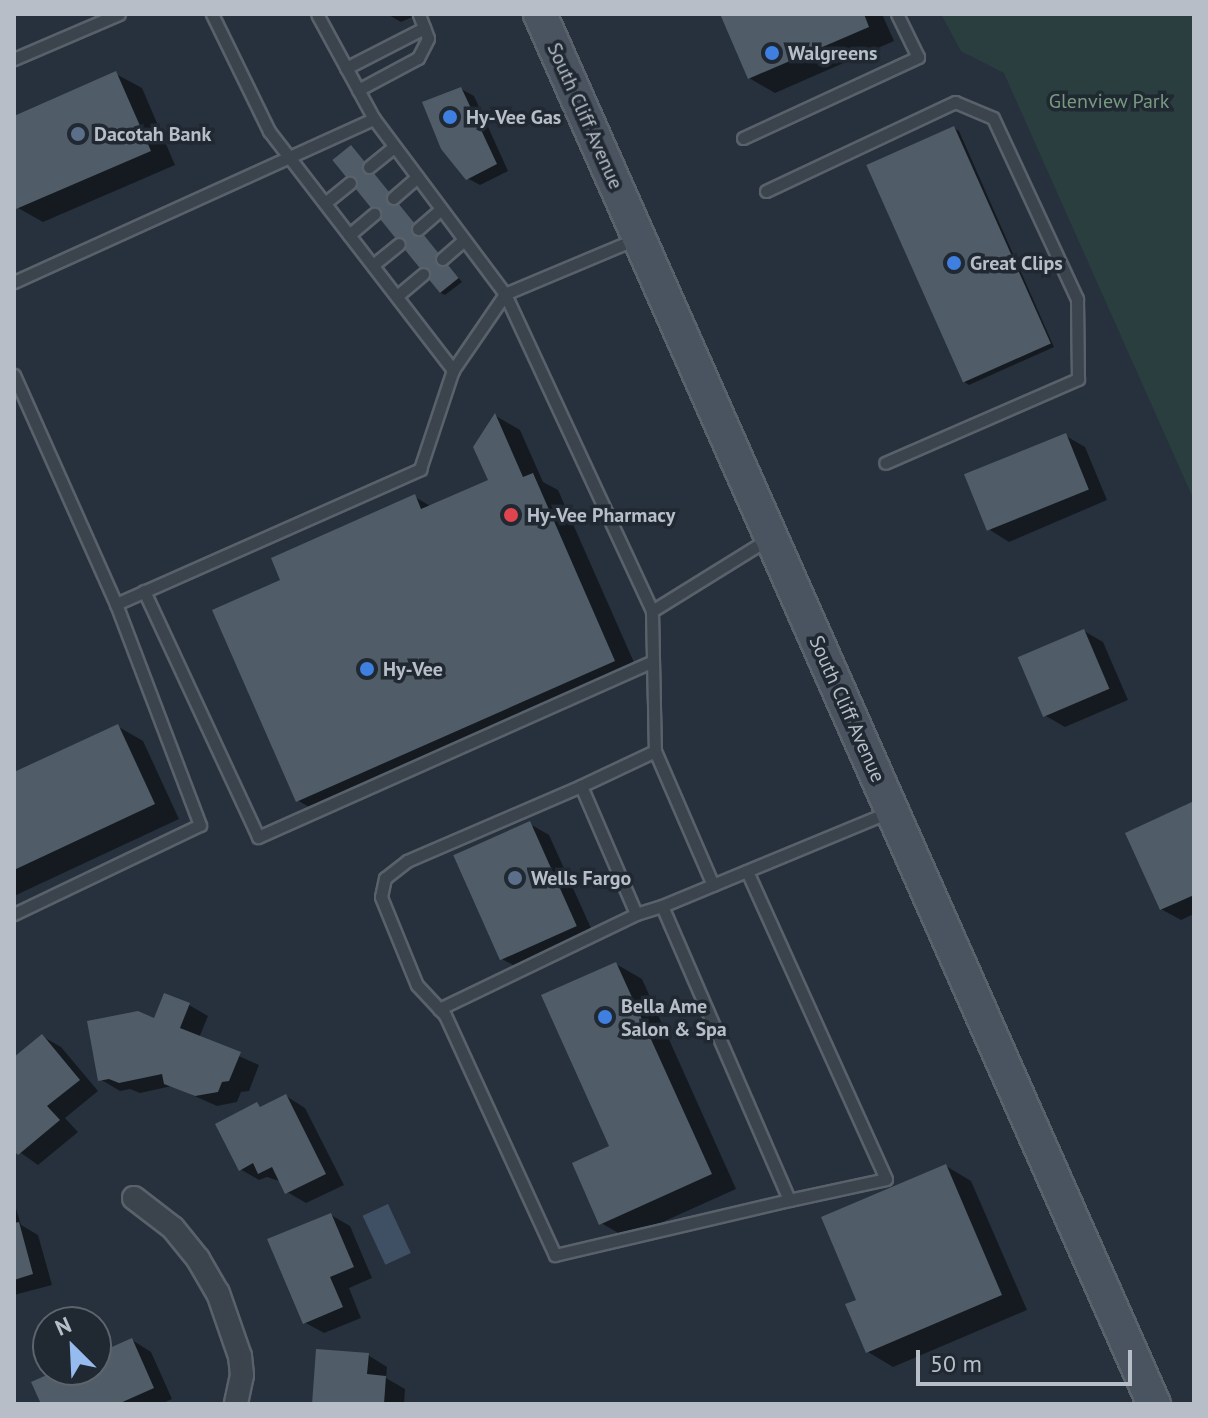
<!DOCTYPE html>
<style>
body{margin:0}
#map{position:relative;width:1208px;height:1418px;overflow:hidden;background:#27313d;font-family:"PT Sans",sans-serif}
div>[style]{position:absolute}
.green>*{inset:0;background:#2a3e3f}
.water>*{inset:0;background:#3f5064;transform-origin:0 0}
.shadow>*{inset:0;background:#0007}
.building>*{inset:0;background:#505c67;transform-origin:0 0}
.roads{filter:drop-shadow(2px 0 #59616b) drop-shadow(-2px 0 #59616b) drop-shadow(0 2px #59616b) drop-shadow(0 -2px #59616b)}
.service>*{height:11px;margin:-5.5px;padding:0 5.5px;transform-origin:5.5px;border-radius:5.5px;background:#3b434d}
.minor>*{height:22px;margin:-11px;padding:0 11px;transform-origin:11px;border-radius:11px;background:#3b434d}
.secondary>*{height:32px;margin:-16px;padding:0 16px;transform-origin:16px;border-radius:16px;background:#4a5360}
.dots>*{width:22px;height:22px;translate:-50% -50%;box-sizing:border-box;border:4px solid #202832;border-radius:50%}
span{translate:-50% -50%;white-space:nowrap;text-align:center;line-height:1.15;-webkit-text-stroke:7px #202832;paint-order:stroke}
.poi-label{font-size:20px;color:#b7bec8;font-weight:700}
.left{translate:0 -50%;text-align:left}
.park-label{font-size:20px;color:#789b7f}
.street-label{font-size:20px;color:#b7bec8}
.frame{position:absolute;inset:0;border:16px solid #b7bec8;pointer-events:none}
.north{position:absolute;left:32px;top:1306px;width:80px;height:80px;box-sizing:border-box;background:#202832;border:2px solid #5c646e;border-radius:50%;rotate:336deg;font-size:22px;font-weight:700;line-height:32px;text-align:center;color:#b7bec8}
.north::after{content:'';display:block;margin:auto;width:28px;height:36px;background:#96bbee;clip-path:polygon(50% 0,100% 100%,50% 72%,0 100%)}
.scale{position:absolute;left:916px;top:1350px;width:216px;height:36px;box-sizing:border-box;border:4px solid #b7bec8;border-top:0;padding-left:10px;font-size:24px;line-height:28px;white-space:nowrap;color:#b7bec8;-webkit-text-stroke:6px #202832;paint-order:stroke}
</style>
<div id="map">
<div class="green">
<div style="clip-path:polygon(941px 14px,1194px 14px,1194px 500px,1004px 73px,961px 51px)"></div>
</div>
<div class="water">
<div style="left:388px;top:1204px;width:54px;height:28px;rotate:65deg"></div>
</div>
<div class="shadow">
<div style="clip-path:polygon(387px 14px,419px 14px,401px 22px)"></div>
<div style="clip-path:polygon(722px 14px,882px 14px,894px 41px,775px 93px,749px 78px)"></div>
<div style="clip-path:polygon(116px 74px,142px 88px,175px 165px,43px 222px,18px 208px,14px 199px,14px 118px)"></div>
<div style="clip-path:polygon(461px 89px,474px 96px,508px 171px,480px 185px,467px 178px)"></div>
<div style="clip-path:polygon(954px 128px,959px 131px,1054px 347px,969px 385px,963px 381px)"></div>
<div style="clip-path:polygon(352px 148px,462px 282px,445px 295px,439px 292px)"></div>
<div style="clip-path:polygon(496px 416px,520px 430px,543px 482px,558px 490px,640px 676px,323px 815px,297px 800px,283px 581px,415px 497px,432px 507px,491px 481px)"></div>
<div style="clip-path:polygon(1066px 436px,1085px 447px,1107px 500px,1009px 542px,990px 530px)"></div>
<div style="clip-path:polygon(1084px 631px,1103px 642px,1128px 700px,1065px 727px,1046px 716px)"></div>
<div style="clip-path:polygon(117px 726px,143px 741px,179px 819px,14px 896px,14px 774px)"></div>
<div style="clip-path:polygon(1194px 804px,1194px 914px,1181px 920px,1161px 909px)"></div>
<div style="clip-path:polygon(530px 824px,549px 835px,595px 937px,522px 970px,502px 959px)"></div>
<div style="clip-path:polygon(616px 964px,642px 979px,736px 1189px,627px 1238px,601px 1223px,612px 1147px)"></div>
<div style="clip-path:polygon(189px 1005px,208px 1016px,199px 1038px,259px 1065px,249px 1091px,241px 1092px,237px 1102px,217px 1106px,172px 1086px,140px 1093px,130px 1089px,120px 1091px,100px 1079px,156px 1020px)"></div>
<div style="clip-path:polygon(42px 1036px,61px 1047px,98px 1091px,65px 1118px,78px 1132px,38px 1165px,14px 1148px,14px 1059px)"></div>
<div style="clip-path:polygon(286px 1096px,305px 1108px,344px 1185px,306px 1203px,287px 1192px,282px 1182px,267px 1177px,259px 1180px,240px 1169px,257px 1105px,263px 1108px)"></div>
<div style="clip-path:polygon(946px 1166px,971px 1181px,1027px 1310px,893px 1367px,868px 1352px,859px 1301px)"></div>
<div style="clip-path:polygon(14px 1202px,21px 1225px,38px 1235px,52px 1285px,14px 1295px)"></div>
<div style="clip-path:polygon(331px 1215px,350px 1226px,372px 1278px,349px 1288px,361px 1318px,324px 1333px,304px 1322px)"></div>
<div style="clip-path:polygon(132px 1340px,151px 1352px,172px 1399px,161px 1404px,43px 1404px,63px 1370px,96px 1370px,96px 1356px)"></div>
<div style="clip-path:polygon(368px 1355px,387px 1367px,386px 1378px,405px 1389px,404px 1404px,315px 1404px)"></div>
</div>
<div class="building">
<div style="clip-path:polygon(720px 14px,864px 14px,869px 27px,748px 79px)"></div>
<div style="clip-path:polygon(116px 71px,151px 151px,16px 209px,14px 116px)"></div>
<div style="clip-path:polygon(461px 87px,497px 164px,466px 180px,441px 149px,422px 102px)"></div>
<div style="left:954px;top:126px;width:238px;height:96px;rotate:66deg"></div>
<div style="left:351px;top:145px;width:171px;height:24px;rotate:51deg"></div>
<div style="clip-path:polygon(495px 413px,523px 477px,533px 473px,615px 661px,296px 802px,212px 610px,280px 580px,271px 558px,415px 494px,421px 509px,488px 480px,473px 447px)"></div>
<div style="left:1066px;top:433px;width:61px;height:110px;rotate:68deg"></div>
<div style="left:1084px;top:629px;width:65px;height:72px;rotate:67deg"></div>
<div style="clip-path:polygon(118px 724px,155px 804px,14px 870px,14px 772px)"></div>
<div style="clip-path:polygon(1194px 801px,1194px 895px,1160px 910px,1125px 833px)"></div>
<div style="left:530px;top:821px;width:115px;height:84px;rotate:66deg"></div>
<div style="clip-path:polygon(616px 962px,712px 1174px,599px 1225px,572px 1163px,609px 1146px,541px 995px)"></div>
<div style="clip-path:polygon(164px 993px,190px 1003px,180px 1028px,241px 1052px,229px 1081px,222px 1082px,218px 1092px,195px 1096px,164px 1084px,162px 1074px,119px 1083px,109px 1079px,98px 1081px,87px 1021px,138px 1011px,154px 1018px)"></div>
<div style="clip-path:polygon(42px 1034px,80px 1080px,47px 1106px,60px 1120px,18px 1155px,14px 1151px,14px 1057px)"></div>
<div style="clip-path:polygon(286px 1094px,326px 1174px,285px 1194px,272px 1167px,258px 1174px,253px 1163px,239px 1171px,215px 1124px,257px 1102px,260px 1107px)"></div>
<div style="clip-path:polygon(946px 1164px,1002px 1295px,866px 1353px,845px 1304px,856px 1300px,821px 1217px)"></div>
<div style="clip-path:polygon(331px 1213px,354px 1267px,330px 1277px,343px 1307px,303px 1324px,267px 1239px)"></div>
<div style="clip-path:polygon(19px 1222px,33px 1274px,14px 1280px,14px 1223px)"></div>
<div style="clip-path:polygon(132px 1338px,154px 1388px,118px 1404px,41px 1404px,31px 1382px,58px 1370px,96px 1370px,96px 1354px)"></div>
<div style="clip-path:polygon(316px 1349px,369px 1353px,367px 1374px,386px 1376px,384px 1404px,312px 1404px)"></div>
</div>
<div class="roads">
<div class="service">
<div style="left:212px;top:14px;width:130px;rotate:64deg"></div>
<div style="left:269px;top:131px;width:302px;rotate:52.4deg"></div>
<div style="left:453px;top:370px;width:92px;rotate:-55.6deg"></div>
<div style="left:505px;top:294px;width:219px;rotate:-126.8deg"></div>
<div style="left:374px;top:119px;width:119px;rotate:-118.5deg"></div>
<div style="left:14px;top:59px;width:114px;rotate:-23.2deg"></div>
<div style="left:346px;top:68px;width:88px;rotate:-27.1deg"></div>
<div style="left:358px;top:90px;width:68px;rotate:-28.1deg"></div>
<div style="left:418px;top:58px;width:22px;rotate:-63deg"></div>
<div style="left:428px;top:38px;width:26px;rotate:-111deg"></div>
<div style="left:743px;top:138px;width:193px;rotate:-24.8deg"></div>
<div style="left:918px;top:57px;width:48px;rotate:-116deg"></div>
<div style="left:369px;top:167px;width:32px;rotate:-39deg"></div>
<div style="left:766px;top:191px;width:209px;rotate:-25.2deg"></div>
<div style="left:955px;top:102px;width:41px;rotate:22.8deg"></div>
<div style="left:993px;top:118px;width:200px;rotate:65.1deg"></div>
<div style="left:1077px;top:299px;width:80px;rotate:89.3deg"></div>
<div style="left:1078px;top:379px;width:210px;rotate:156.5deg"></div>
<div style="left:393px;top:198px;width:32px;rotate:-41deg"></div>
<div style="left:325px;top:203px;width:32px;rotate:-39deg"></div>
<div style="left:418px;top:229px;width:30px;rotate:-41deg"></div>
<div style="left:349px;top:235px;width:33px;rotate:-40deg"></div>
<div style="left:638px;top:238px;width:144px;rotate:157.2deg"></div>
<div style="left:505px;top:294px;width:349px;rotate:65.1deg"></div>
<div style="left:652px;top:611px;width:137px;rotate:-31.8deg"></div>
<div style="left:442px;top:259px;width:29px;rotate:-41deg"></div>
<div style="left:373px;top:265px;width:33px;rotate:-39deg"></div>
<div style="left:14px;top:282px;width:395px;rotate:-24.4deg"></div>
<div style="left:397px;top:296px;width:34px;rotate:-40deg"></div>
<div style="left:14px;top:375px;width:251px;rotate:66deg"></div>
<div style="left:144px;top:591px;width:271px;rotate:65.1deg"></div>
<div style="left:258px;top:837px;width:432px;rotate:-24deg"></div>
<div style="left:652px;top:611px;width:140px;rotate:88.8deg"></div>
<div style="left:655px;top:751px;width:146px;rotate:66.6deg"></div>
<div style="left:655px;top:751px;width:82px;rotate:154.7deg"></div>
<div style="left:581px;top:786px;width:139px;rotate:66.7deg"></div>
<div style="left:636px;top:914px;width:27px;rotate:-17deg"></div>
<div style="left:662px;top:906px;width:320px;rotate:66.6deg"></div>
<div style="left:789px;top:1200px;width:99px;rotate:-12.2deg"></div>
<div style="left:886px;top:1179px;width:338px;rotate:-114.3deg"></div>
<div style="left:581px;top:786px;width:189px;rotate:156.7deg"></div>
<div style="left:407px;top:861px;width:28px;rotate:142deg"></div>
<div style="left:385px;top:878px;width:19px;rotate:102deg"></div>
<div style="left:381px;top:897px;width:95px;rotate:67.8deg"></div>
<div style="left:417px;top:985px;width:41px;rotate:47deg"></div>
<div style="left:445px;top:1015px;width:264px;rotate:65.4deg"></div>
<div style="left:555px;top:1255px;width:240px;rotate:-13.2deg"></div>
<div style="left:662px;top:906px;width:248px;rotate:-22.5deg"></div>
<div style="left:14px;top:914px;width:206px;rotate:-25.6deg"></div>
<div style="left:200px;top:825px;width:236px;rotate:-110.8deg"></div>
<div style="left:116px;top:604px;width:333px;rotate:-23.9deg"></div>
<div style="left:420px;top:469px;width:104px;rotate:-71.6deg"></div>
<div style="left:439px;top:1009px;width:219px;rotate:-25.7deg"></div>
</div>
<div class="minor">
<div style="left:134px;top:1198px;width:49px;rotate:37.6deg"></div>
<div style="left:173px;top:1228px;width:40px;rotate:51deg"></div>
<div style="left:198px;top:1259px;width:39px;rotate:60deg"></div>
<div style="left:218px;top:1293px;width:67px;rotate:70.8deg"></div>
<div style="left:240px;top:1356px;width:19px;rotate:84deg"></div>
<div style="left:242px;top:1375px;width:30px;rotate:102deg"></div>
</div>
<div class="secondary">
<div style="left:540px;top:14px;width:1520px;rotate:66.17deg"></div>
</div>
</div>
<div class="dots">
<div style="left:772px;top:53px;background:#3f7fe0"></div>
<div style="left:450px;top:117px;background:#3f7fe0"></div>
<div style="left:78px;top:134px;background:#5c6f8a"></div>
<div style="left:954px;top:263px;background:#3f7fe0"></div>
<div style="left:511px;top:515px;background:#e0444e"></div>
<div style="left:367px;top:669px;background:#3f7fe0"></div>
<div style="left:515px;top:878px;background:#5c6f8a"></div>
<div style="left:605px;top:1017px;background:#3f7fe0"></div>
</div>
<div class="poi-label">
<span class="left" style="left:788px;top:53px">Walgreens</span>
<span class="left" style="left:466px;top:117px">Hy-Vee Gas</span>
<span class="left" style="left:94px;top:134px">Dacotah Bank</span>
<span class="left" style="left:970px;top:263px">Great Clips</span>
<span class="left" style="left:527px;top:515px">Hy-Vee Pharmacy</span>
<span class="left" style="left:383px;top:669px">Hy-Vee</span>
<span class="left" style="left:531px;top:878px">Wells Fargo</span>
<span class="left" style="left:621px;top:1018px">Bella Ame<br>Salon &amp; Spa</span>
</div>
<div class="park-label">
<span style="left:1109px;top:101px">Glenview Park</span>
</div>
<div class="street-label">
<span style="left:585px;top:116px;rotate:66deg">South Cliff Avenue</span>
<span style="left:847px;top:709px;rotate:66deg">South Cliff Avenue</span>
</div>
<div class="frame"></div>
<div class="north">N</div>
<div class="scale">50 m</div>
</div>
